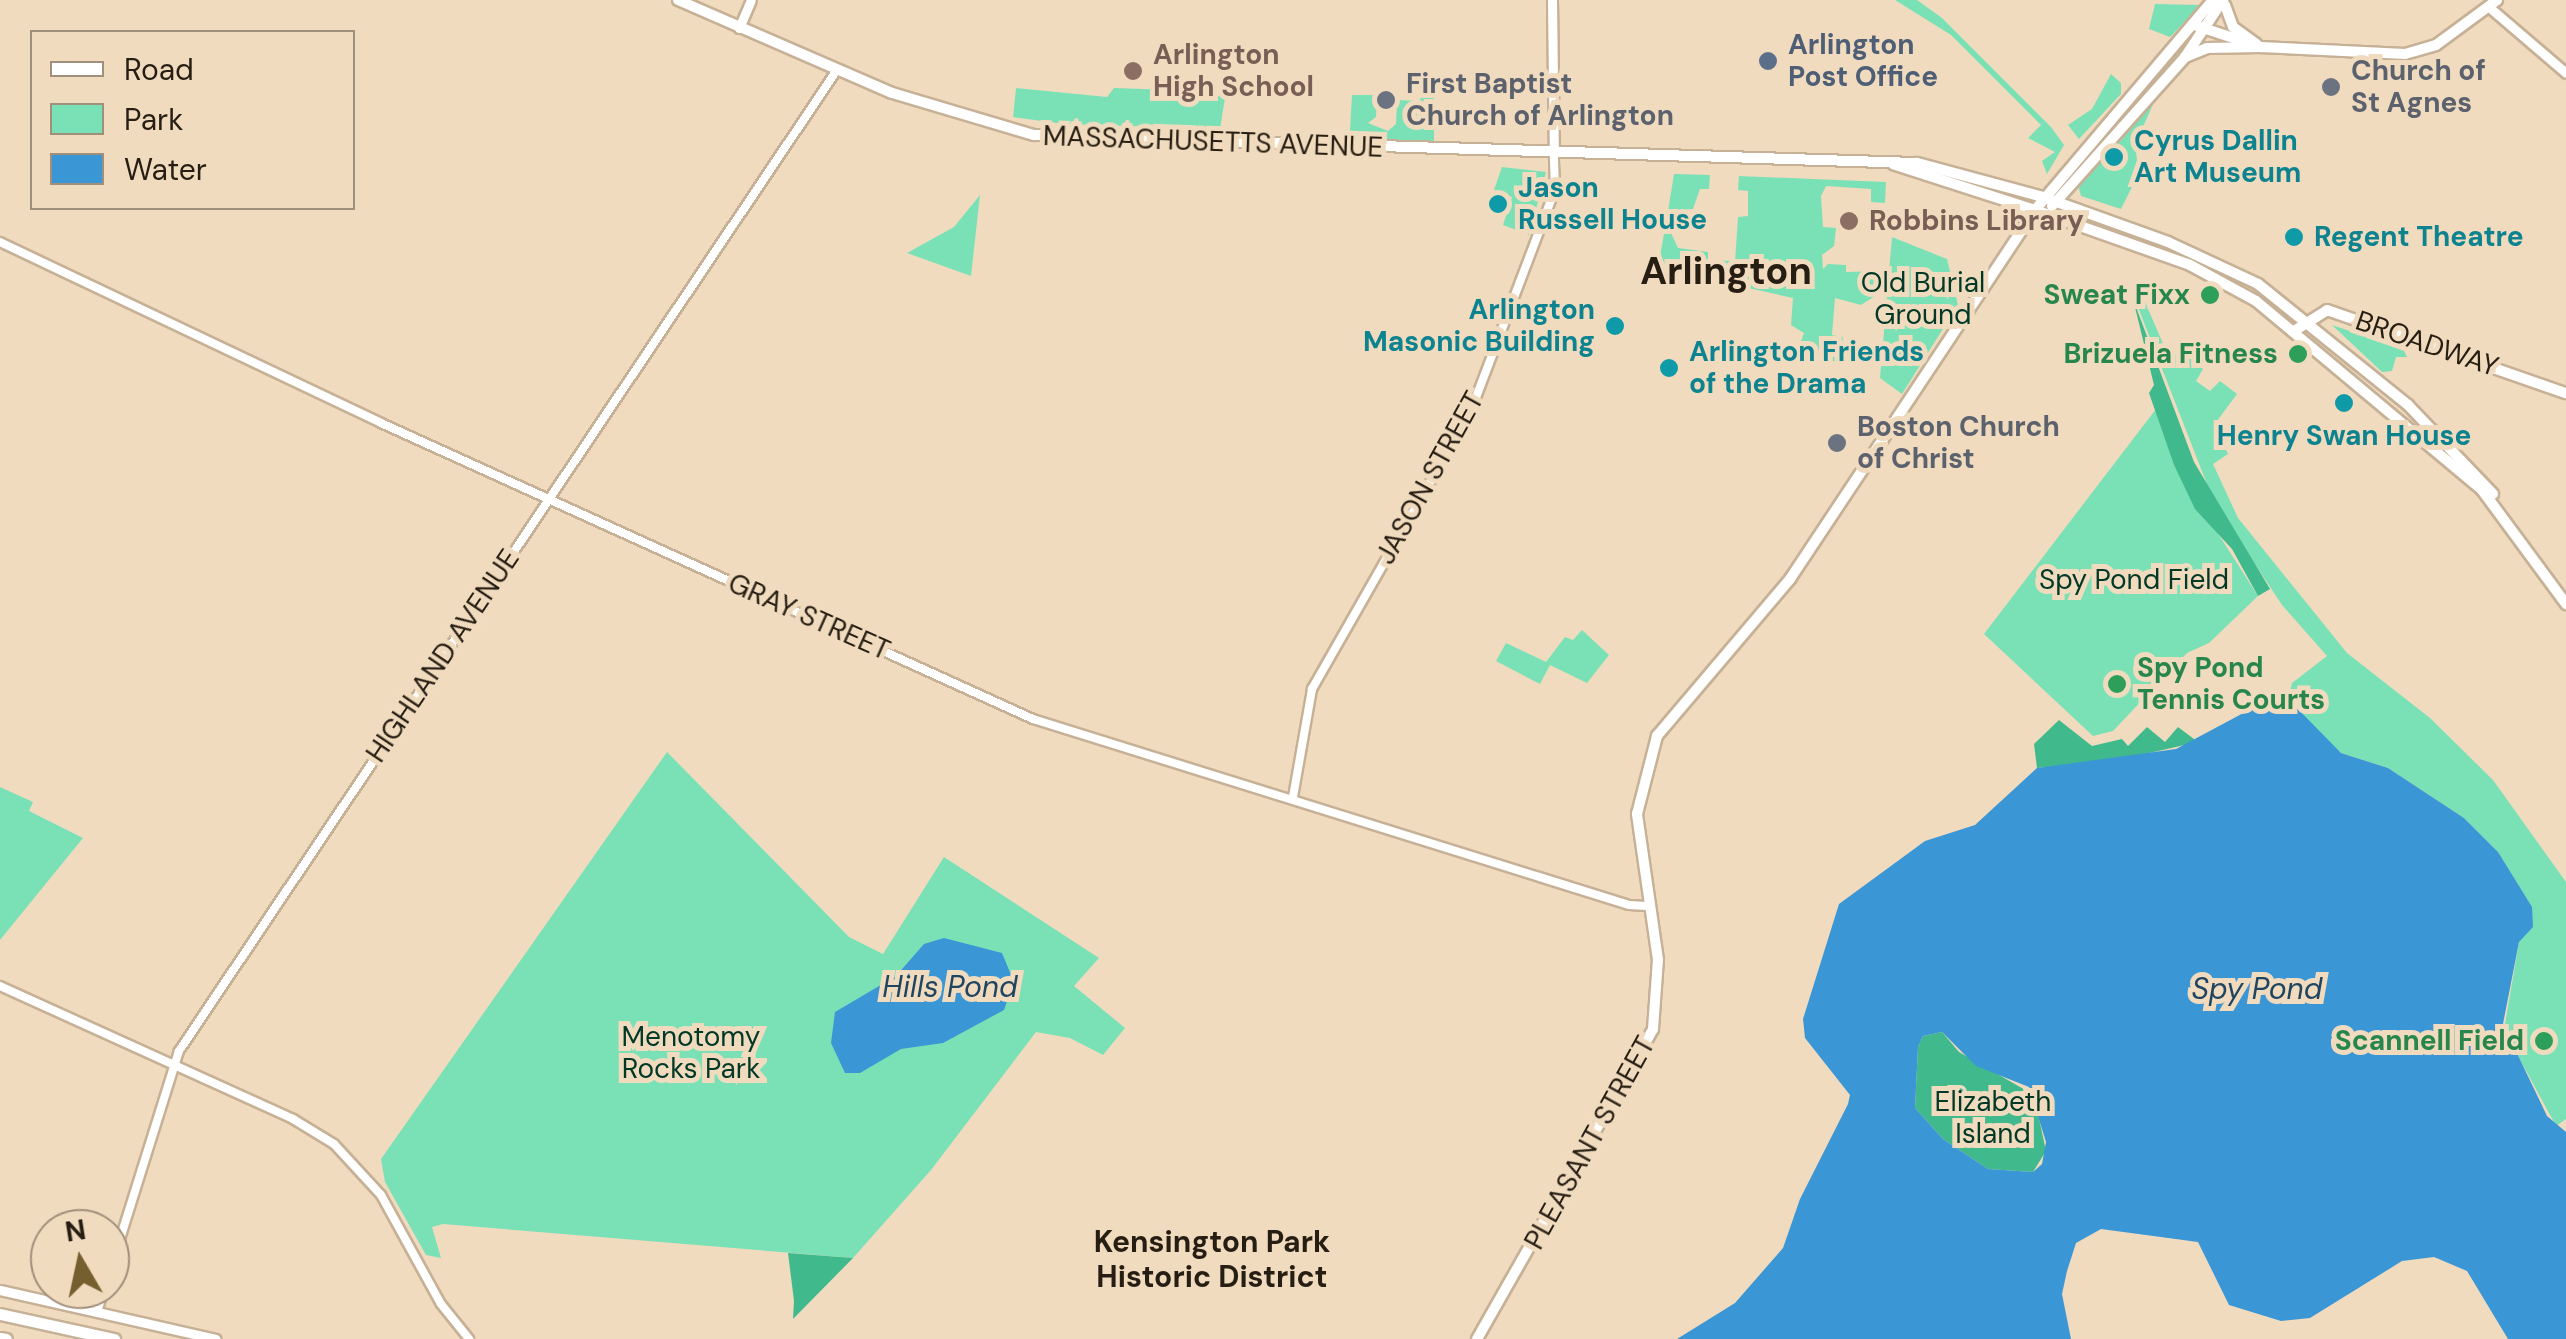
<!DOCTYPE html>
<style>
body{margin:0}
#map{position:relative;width:2566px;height:1339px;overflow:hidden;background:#f1dbbf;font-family:"DM Sans",sans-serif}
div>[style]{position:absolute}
.green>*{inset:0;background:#7ae1b6}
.forest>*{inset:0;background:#40ba8c}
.water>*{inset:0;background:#3b96d5}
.roads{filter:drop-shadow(2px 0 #c6b196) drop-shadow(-2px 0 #c6b196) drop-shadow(0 2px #c6b196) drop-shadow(0 -2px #c6b196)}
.tertiary>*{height:8px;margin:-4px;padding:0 4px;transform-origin:4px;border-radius:4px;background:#fff}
.secondary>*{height:9px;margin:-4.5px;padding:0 4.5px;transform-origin:4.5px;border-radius:4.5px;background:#fff}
.primary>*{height:10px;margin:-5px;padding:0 5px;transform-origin:5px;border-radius:5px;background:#fff}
.trunk>*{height:10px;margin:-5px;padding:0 5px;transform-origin:5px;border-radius:5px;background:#fff}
.motorway>*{height:11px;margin:-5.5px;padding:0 5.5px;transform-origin:5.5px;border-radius:5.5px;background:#fff}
.dots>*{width:28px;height:28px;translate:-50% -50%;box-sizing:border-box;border:5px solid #f1dbbf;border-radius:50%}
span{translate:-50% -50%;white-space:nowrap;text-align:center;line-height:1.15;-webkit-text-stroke:10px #f1dbbf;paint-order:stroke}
.service-label{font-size:28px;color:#4e5e75;font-weight:700}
.left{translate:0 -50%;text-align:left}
.education-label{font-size:28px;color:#785e54;font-weight:700}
.worship-label{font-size:28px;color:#5b616d;font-weight:700}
.culture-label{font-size:28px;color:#0d838f;font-weight:700}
.right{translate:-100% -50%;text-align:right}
.street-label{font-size:28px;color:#261e13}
.park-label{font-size:28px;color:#013826}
.leisure-label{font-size:28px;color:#27864d;font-weight:700}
.water-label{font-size:30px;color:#204560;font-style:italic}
.neighbourhood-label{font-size:30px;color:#261e13;font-weight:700}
.district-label{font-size:38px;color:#261e13;font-weight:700}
.legend{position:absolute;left:30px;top:30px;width:325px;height:180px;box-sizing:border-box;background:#f1dbbf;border:2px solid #a08f7a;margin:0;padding:12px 18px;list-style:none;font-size:30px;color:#261e13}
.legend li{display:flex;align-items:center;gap:20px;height:50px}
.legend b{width:50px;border:2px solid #a08f7a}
.north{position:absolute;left:30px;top:1209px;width:100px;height:100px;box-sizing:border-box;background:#f1dbbf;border:2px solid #a08f7a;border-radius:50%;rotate:351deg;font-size:28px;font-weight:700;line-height:40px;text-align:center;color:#261e13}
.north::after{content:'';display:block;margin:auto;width:35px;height:45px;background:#765f2f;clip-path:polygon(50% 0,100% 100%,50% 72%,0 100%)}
</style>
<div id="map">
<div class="green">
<div style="clip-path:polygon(1895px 0,1917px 0,1942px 18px,2051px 127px,2064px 145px,2047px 174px,2042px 161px,2055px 152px,2028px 138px,2041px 125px,1951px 35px)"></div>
<div style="clip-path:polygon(2155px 4px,2201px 5px,2170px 37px,2149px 29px)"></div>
<div style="clip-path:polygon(2111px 74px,2121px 83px,2121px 94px,2079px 139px,2068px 125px,2092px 109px)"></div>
<div style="clip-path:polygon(1016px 88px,1107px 97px,1114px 88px,1203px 91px,1225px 98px,1220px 129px,1064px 124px,1013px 117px)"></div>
<div style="clip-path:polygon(1421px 93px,1434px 94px,1434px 150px,1349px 148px,1352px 95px,1377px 95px,1376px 117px,1368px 123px,1388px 131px,1396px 124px,1397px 100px,1420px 101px)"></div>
<div style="clip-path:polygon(2154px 102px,2135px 145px,2139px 173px,2121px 209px,2081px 196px,2078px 185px)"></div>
<div style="clip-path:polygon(1502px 167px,1546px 172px,1529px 235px,1503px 225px,1512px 197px,1494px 190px)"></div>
<div style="clip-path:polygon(1674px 174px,1710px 175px,1709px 189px,1700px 189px,1693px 209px,1668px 211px)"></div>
<div style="clip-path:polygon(1739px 176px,1886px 182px,1885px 203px,1871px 202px,1871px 189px,1826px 186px,1821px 196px,1823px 227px,1836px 228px,1834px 246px,1822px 255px,1823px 269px,1828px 264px,1846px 265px,1846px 272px,1882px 271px,1878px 294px,1861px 305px,1835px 298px,1832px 335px,1843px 337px,1839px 363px,1798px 349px,1804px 333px,1791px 325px,1793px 298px,1658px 268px,1666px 222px,1678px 248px,1708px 252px,1708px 260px,1735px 261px,1738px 217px,1748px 216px,1748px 191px,1738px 190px)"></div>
<div style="clip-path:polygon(980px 195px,971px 276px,907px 253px,954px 227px)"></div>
<div style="clip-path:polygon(1892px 237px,1947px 259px,1958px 305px,1902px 394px,1880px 378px)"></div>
<div style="clip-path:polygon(2140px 290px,2170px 360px,2182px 349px,2203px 369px,2196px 381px,2210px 391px,2220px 381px,2237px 394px,2214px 425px,2228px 454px,2213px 464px,2238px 518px,2347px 653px,2430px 718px,2493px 780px,2566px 882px,2566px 1119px,2556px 1126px,2504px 1030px,2519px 942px,2529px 926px,2528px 900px,2511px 883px,2498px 852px,2464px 818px,2388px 768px,2341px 753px,2287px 704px,2292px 683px,2327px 656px,2282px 605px,2214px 502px,2134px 297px)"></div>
<div style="clip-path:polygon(2332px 325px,2403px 349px,2407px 357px,2396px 357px,2392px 371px,2382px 372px)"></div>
<div style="clip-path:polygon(2156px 409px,2174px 465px,2258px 596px,2209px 643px,2187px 653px,2113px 731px,2093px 736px,1984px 634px)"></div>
<div style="clip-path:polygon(1582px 630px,1609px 655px,1587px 683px,1550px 665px,1540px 684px,1496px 661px,1506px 643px,1546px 662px,1565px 637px,1573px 640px)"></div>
<div style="clip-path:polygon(667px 752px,849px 937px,883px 954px,944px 857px,1099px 958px,1074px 986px,1125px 1028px,1103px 1055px,1070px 1038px,1036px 1032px,931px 1170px,853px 1258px,443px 1224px,432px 1227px,441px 1258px,426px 1255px,385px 1182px,381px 1159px)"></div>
<div style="clip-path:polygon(0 787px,33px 802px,29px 811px,83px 838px,0 940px)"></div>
</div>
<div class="forest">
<div style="clip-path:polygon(2133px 299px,2194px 462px,2270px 589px,2258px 596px,2232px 549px,2195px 509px,2174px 465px,2149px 393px,2154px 385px)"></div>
<div style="clip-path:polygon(2059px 720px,2092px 746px,2122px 739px,2128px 746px,2147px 727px,2165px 742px,2178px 727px,2198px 742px,2118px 760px,2037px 768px,2034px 744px)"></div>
<div style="clip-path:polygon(1942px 1032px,1959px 1052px,2034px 1095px,2046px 1151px,2033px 1172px,1988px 1169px,1943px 1139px,1915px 1108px,1918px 1047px,1923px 1036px)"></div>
<div style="clip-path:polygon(788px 1253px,853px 1258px,793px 1319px,794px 1301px)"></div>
</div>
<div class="water">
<div style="clip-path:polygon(evenodd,2264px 702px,2294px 705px,2341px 753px,2388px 768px,2464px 818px,2498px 852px,2532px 907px,2533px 927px,2519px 942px,2503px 1024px,2547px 1116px,2566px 1132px,2566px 1339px,2508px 1339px,2467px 1271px,2434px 1257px,2402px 1261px,2310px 1318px,2281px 1321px,2229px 1305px,2198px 1242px,2101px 1229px,2076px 1243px,2067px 1271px,2062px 1294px,2071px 1339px,1677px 1339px,1735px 1303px,1783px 1248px,1800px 1199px,1848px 1104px,1850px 1095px,1805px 1038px,1803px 1019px,1839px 904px,1925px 841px,1975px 825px,2037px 768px,2176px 749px,2264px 702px,1942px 1032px,1976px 1066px,2029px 1087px,2046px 1142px,2042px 1164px,2033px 1172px,1988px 1169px,1943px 1139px,1915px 1108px,1918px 1047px,1923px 1036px,1942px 1032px)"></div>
<div style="clip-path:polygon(944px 938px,1002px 953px,1014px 982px,1004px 1010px,943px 1043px,901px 1049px,860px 1073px,845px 1073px,831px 1043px,835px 1012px,896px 976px,924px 944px)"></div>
</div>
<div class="roads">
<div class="tertiary">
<div style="left:0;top:242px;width:422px;rotate:25.4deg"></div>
<div style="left:381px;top:423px;width:716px;rotate:24.42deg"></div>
<div style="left:1033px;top:719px;width:624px;rotate:17.33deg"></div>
<div style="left:1629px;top:905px;width:22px;rotate:3deg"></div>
<div style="left:1293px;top:797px;width:110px;rotate:-80deg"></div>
<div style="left:1312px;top:689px;width:323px;rotate:-60.3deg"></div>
<div style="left:1472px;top:408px;width:234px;rotate:-69.2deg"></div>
<div style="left:1555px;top:189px;width:36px;rotate:-92deg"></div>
<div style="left:0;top:986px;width:322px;rotate:24.4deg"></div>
<div style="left:293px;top:1119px;width:48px;rotate:31.4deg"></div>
<div style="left:334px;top:1144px;width:69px;rotate:47.3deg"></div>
<div style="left:381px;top:1195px;width:124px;rotate:61.2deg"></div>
<div style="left:441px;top:1304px;width:45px;rotate:51.3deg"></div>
<div style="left:110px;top:1271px;width:231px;rotate:-72.6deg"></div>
<div style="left:179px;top:1051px;width:1181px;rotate:-56.15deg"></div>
<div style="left:97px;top:1312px;width:24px;rotate:-73deg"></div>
</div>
<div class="secondary">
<div style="left:1552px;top:0;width:153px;rotate:89.3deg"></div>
<div style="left:2489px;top:7px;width:101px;rotate:40.6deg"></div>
<div style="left:739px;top:28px;width:30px;rotate:-67deg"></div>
<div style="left:0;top:1290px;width:221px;rotate:12.8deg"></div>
</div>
<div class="primary">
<div style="left:678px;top:0;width:233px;rotate:23.5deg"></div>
<div style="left:892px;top:93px;width:148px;rotate:16.5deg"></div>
<div style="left:1034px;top:135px;width:883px;rotate:1.82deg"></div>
<div style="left:1917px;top:163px;width:131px;rotate:15.1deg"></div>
<div style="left:2194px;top:25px;width:71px;rotate:18.2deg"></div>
<div style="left:2261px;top:47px;width:144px;rotate:2.8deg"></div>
<div style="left:2405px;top:54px;width:32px;rotate:-16deg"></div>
<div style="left:2436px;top:45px;width:76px;rotate:-36.4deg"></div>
<div style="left:2294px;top:331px;width:39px;rotate:-32deg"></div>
<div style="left:2327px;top:310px;width:253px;rotate:19.2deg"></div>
<div style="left:1477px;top:1339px;width:356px;rotate:-60.4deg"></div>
<div style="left:1653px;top:1029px;width:69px;rotate:-85.9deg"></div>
<div style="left:1658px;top:960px;width:148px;rotate:-98.2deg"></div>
<div style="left:1637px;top:814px;width:81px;rotate:-75.6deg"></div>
<div style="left:1657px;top:736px;width:206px;rotate:-49.7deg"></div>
<div style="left:1790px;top:579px;width:443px;rotate:-56.4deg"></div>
<div style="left:2035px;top:210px;width:149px;rotate:-162.1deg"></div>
</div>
<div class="trunk">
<div style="left:2213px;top:0;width:275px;rotate:130.3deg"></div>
<div style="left:2035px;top:210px;width:164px;rotate:19.5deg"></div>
<div style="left:2190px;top:265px;width:75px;rotate:28.6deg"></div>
<div style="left:2256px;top:301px;width:295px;rotate:39.9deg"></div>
<div style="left:2482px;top:490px;width:142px;rotate:53.6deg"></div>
<div style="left:2225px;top:5px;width:23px;rotate:70deg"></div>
<div style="left:2233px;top:27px;width:29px;rotate:36deg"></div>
<div style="left:2185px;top:57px;width:24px;rotate:-22deg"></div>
<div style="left:2207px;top:48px;width:54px;rotate:-1.1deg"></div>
<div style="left:2043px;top:197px;width:133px;rotate:19.8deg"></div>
<div style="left:2168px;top:242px;width:99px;rotate:25deg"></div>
<div style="left:2258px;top:284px;width:193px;rotate:38.9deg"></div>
<div style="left:2408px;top:405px;width:123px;rotate:46.3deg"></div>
<div style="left:2052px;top:206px;width:200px;rotate:-48.2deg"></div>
<div style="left:2185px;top:57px;width:69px;rotate:-56.3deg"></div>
</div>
<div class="motorway">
<div style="left:0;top:1314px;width:117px;rotate:12.4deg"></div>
<div style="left:0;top:1338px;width:6px;rotate:9deg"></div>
</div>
</div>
<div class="dots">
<div style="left:1768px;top:61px;background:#5c6f8a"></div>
<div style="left:1133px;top:71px;background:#8d6e63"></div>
<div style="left:2331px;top:87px;background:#6b7280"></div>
<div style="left:1386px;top:100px;background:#6b7280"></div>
<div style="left:2114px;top:157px;background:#0f9aa8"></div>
<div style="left:1498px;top:204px;background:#0f9aa8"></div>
<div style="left:1849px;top:221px;background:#8d6e63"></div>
<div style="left:2294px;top:237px;background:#0f9aa8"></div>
<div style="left:2210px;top:295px;background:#2e9e5b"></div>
<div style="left:1615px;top:326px;background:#0f9aa8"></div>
<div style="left:2298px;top:354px;background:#2e9e5b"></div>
<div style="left:1669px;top:368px;background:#0f9aa8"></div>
<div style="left:2344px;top:403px;background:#0f9aa8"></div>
<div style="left:1837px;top:443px;background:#6b7280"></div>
<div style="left:2117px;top:684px;background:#2e9e5b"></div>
<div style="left:2544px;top:1041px;background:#2e9e5b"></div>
</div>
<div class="service-label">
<span class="left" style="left:1788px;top:61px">Arlington<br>Post Office</span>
</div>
<div class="education-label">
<span class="left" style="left:1153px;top:71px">Arlington<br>High School</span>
<span class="left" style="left:1869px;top:221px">Robbins Library</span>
</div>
<div class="worship-label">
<span class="left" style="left:2351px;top:87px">Church of<br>St Agnes</span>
<span class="left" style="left:1406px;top:100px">First Baptist<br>Church of Arlington</span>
<span class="left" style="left:1857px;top:443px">Boston Church<br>of Christ</span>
</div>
<div class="culture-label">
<span class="left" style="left:2134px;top:157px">Cyrus Dallin<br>Art Museum</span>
<span class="left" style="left:1518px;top:204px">Jason<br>Russell House</span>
<span class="left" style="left:2314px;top:237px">Regent Theatre</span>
<span class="right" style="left:1595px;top:326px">Arlington<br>Masonic Building</span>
<span class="left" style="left:1689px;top:368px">Arlington Friends<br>of the Drama</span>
<span style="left:2344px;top:436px">Henry Swan House</span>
</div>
<div class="street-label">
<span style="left:1213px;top:142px;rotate:2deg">MASSACHUSETTS AVENUE</span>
<span style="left:2427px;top:344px;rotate:19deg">BROADWAY</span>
<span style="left:1430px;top:478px;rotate:-61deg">JASON STREET</span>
<span style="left:809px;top:617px;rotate:24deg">GRAY STREET</span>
<span style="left:443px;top:656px;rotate:-56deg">HIGHLAND AVENUE</span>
<span style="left:1590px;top:1143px;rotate:-61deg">PLEASANT STREET</span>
</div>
<div class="park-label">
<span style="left:1923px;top:299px">Old Burial<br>Ground</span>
<span style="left:2134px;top:580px">Spy Pond Field</span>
<span style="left:691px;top:1053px">Menotomy<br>Rocks Park</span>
<span style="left:1993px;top:1118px">Elizabeth<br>Island</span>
</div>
<div class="leisure-label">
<span class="right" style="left:2190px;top:295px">Sweat Fixx</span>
<span class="right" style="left:2278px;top:354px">Brizuela Fitness</span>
<span class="left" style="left:2137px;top:684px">Spy Pond<br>Tennis Courts</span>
<span class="right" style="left:2524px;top:1041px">Scannell Field</span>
</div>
<div class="water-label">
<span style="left:950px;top:987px">Hills Pond</span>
<span style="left:2257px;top:989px">Spy Pond</span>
</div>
<div class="neighbourhood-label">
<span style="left:1212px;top:1259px">Kensington Park<br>Historic District</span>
</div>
<div class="district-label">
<span style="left:1726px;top:272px">Arlington</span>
</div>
<ul class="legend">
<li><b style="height:12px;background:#fff"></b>Road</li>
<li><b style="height:28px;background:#7ae1b6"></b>Park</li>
<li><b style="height:28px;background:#3b96d5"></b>Water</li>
</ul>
<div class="north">N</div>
</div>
